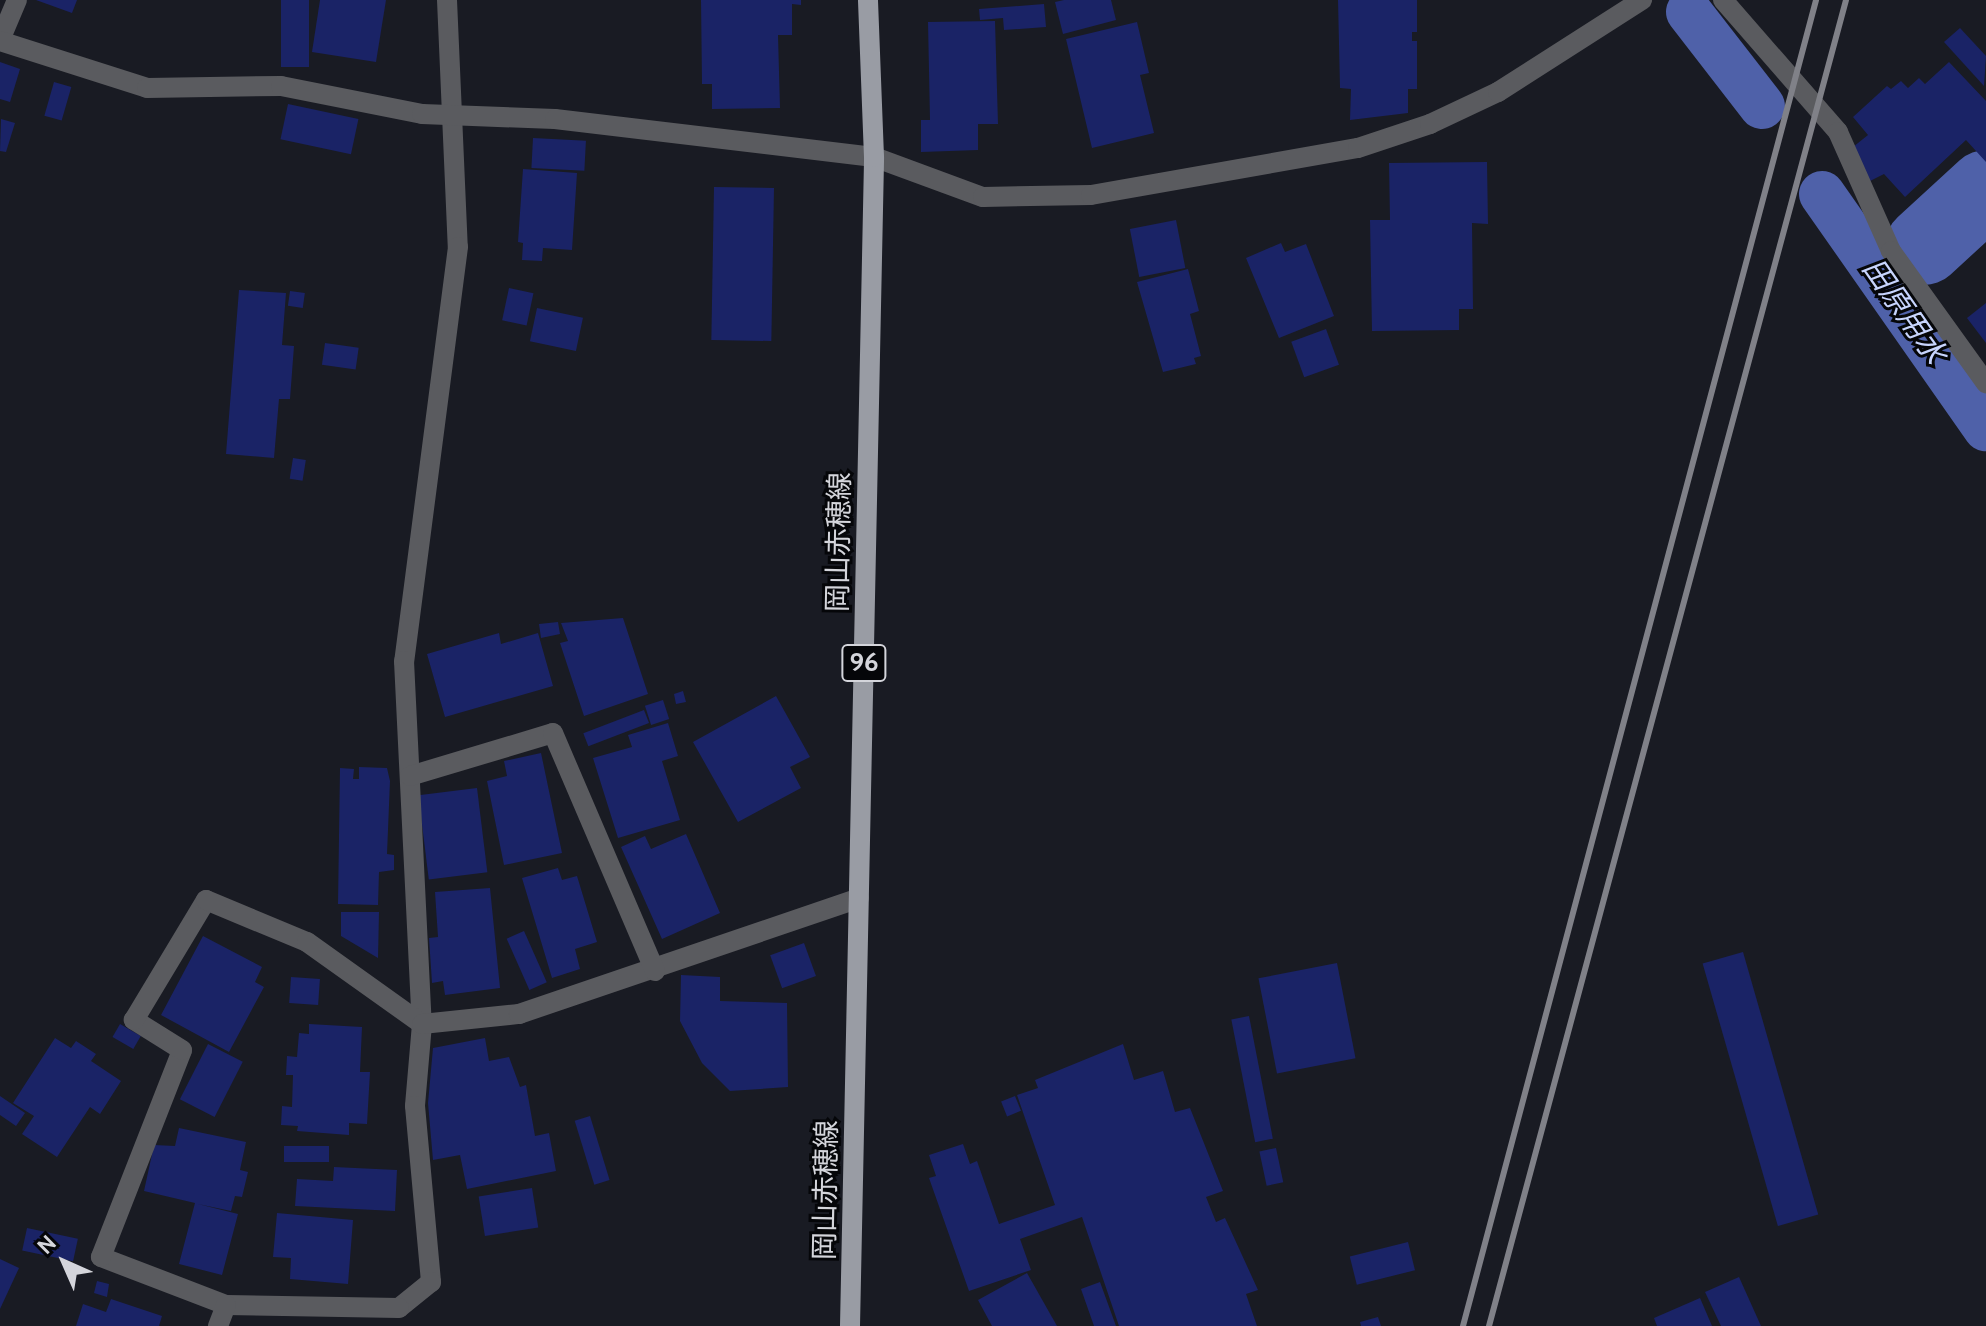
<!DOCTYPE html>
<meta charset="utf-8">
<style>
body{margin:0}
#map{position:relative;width:1986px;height:1326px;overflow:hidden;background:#191b23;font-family:Cabin,"Noto Sans JP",sans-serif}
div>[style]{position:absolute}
.canal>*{height:46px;margin:-23px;padding:0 23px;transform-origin:23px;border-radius:23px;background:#4f61a9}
.river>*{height:78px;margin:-39px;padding:0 39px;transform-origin:39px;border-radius:39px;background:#4f61a9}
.building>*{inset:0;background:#1a2366;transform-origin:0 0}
.minor>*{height:20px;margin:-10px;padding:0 10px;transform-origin:10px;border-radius:10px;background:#5a5b5f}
.primary>*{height:20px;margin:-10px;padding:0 10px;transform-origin:10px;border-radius:10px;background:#999ca4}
.rail>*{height:6px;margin:-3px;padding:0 3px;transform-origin:3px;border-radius:3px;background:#808188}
span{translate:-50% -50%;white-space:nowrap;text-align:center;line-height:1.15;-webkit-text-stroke:6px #050609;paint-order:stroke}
.shield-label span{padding:2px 6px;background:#050609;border:2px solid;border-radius:6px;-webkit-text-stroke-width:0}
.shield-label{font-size:26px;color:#d4d5db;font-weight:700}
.street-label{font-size:28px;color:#d4d5db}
.water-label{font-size:30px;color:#c7d4fd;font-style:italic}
.north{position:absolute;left:24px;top:1222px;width:80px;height:80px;-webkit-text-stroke:6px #050609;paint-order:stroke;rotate:315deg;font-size:22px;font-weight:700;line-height:32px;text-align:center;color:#d4d5db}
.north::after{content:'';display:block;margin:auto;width:28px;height:36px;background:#d4d5db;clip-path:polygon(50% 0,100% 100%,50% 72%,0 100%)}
</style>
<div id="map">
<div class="canal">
<div style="left:1689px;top:12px;width:119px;rotate:52.2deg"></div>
<div style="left:1822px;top:194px;width:286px;rotate:55deg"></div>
</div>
<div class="river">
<div style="left:1924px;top:246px;width:84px;rotate:-42.6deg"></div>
</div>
<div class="building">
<div style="clip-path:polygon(36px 0,77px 0,72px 13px)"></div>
<div style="left:281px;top:0;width:28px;height:67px"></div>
<div style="clip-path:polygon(320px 0,386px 0,376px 62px,312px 52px)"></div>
<div style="clip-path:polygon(701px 0,801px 0,801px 5px,792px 4px,792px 35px,778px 35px,780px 108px,712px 109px,712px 84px,702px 84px)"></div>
<div style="clip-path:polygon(1064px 0,1111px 0,1116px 20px,1063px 34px,1055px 2px)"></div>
<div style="clip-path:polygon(1338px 0,1417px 0,1417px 32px,1412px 32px,1412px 41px,1417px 41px,1417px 89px,1408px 89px,1408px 113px,1350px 120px,1351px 89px,1340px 88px)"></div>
<div style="clip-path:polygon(1044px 4px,1046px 27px,1004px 30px,1003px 18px,980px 20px,979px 9px)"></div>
<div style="clip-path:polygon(995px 21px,998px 124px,978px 124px,978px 150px,921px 152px,921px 120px,930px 120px,928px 22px)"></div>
<div style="clip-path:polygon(1137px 22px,1149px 73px,1140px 75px,1154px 133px,1092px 148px,1066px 39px)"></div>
<div style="clip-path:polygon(1960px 28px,1986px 56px,1984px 86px,1944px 42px)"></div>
<div style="clip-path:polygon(0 62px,20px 69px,10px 102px,0 99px)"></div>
<div style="clip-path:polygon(1949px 62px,1986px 101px,1986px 162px,1966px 140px,1905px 197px,1884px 174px,1870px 181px,1853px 147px,1868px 135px,1853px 117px,1887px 86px,1891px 89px,1901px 81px,1908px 88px,1919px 78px,1925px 84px)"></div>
<div style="left:54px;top:82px;width:18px;height:35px;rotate:16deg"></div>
<div style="left:288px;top:104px;width:72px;height:36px;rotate:12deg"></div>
<div style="clip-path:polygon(1px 119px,15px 123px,6px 152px,0 151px)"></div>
<div style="left:533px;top:138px;width:53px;height:30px;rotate:3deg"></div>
<div style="clip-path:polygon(1487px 162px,1488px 224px,1472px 223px,1473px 309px,1459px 309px,1459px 330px,1372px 331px,1370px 220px,1390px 220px,1389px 163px)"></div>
<div style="clip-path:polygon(523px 169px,577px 173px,572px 250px,543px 248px,542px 261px,522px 260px,523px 243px,518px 242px)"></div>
<div style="left:714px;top:187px;width:60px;height:153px;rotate:1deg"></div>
<div style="left:1176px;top:220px;width:49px;height:47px;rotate:79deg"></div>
<div style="clip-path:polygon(1281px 243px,1285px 252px,1306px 244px,1334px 316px,1279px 338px,1246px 258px)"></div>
<div style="clip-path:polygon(1188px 269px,1199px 311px,1190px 314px,1201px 356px,1194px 358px,1196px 364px,1163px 372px,1137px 282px)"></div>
<div style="left:509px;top:288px;width:25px;height:33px;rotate:12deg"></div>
<div style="clip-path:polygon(239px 290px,286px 293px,282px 345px,294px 346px,290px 399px,279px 399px,274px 458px,226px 454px)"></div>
<div style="left:290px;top:291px;width:15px;height:15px;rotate:8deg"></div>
<div style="clip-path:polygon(1986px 303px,1986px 343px,1967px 318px)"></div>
<div style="left:537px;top:308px;width:47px;height:34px;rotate:12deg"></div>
<div style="left:1326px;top:329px;width:38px;height:37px;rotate:70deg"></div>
<div style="left:325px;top:343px;width:34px;height:22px;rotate:8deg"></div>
<div style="left:293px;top:458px;width:13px;height:21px;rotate:9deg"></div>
<div style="clip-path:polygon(623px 618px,648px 694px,584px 716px,560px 643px,568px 641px,561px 623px)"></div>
<div style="clip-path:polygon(558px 622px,560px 634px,541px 638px,539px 624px)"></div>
<div style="clip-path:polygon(499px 633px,501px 644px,538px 633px,553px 686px,445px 717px,427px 654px)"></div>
<div style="clip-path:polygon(683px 691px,686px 702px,676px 704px,674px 694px)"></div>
<div style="clip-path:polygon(776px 696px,810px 757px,790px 767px,801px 788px,738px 822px,693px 742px)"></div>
<div style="left:663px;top:700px;width:20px;height:19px;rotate:72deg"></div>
<div style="left:644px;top:710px;width:14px;height:65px;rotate:69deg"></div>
<div style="clip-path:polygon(668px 723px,678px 756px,662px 761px,680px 820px,618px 838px,593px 758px,632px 747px,628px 735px)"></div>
<div style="clip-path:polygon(541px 753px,562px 853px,504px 865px,487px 781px,507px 776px,504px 761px)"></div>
<div style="clip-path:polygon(359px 767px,387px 768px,390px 781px,387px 854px,394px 855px,394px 870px,379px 872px,378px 905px,338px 904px,340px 768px,354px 769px,353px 779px,359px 779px)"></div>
<div style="left:477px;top:788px;width:85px;height:59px;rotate:83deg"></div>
<div style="clip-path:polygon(686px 834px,720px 913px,662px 939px,621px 847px,645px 836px,651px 849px)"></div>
<div style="clip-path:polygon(558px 868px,562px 880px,577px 876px,597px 942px,575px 949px,580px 969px,552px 978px,522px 878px)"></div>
<div style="clip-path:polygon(490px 888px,500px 988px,445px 995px,443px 981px,432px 983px,429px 938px,438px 937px,435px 892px)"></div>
<div style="clip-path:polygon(341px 912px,379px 912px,378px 958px,341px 936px)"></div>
<div style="left:524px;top:931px;width:56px;height:19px;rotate:66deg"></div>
<div style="clip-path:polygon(203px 936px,262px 967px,255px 982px,264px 987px,229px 1052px,161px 1015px)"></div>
<div style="left:804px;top:943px;width:35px;height:36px;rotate:70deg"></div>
<div style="left:1743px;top:952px;width:273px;height:42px;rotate:74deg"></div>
<div style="left:1337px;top:963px;width:97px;height:80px;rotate:79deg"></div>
<div style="clip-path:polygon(681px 975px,720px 977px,720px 1001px,787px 1003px,788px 1087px,730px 1091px,702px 1063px,680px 1021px)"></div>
<div style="left:291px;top:977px;width:29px;height:26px;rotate:4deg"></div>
<div style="left:1249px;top:1016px;width:125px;height:18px;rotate:79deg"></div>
<div style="left:120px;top:1024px;width:24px;height:15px;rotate:30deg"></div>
<div style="clip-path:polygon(309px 1024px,362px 1027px,360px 1072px,370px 1072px,367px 1124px,349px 1123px,349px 1135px,297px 1131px,298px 1126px,281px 1125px,282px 1106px,292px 1107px,293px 1075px,286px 1075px,287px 1056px,297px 1057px,299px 1033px,309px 1034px)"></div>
<div style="clip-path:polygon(55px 1038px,71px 1048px,76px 1041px,96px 1054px,91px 1061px,121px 1081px,100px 1114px,90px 1107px,57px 1157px,22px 1134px,34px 1116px,13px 1103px)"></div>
<div style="clip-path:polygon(485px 1038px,489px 1061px,509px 1057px,520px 1087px,526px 1085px,535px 1136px,549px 1133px,556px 1171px,467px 1189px,460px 1155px,433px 1160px,428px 1103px,433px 1048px)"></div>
<div style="left:208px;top:1044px;width:39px;height:62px;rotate:27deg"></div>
<div style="clip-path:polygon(1123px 1044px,1134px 1080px,1163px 1071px,1175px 1112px,1190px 1108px,1223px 1191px,1206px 1197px,1216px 1222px,1225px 1218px,1258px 1290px,1246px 1294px,1257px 1326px,1119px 1326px,1082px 1217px,1020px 1239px,1031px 1270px,969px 1291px,929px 1178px,936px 1176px,929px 1155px,963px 1144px,970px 1164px,977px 1161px,999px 1224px,1055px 1205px,1017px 1095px,1038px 1088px,1035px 1080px)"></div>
<div style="clip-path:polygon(0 1096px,25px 1113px,16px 1126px,0 1115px)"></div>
<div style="left:1015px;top:1096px;width:16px;height:15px;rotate:68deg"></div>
<div style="left:590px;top:1116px;width:67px;height:16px;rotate:73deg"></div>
<div style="clip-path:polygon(179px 1128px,246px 1142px,240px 1170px,248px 1172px,242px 1197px,235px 1196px,231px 1211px,198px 1204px,238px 1214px,222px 1275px,179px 1264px,195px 1203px,144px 1191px,154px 1145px,175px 1146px)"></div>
<div style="left:284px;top:1146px;width:45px;height:16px"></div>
<div style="left:1276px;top:1148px;width:35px;height:17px;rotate:78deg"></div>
<div style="clip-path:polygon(334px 1167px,397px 1170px,395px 1211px,295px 1206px,297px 1179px,333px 1181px)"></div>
<div style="left:532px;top:1188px;width:40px;height:54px;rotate:81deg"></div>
<div style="clip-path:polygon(277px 1213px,353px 1220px,348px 1284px,290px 1279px,291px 1258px,273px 1257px)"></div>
<div style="left:27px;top:1228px;width:52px;height:23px;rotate:12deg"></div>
<div style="left:1408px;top:1242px;width:29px;height:60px;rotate:76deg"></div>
<div style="clip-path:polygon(0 1259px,19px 1268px,0 1309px)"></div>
<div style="clip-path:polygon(1027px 1273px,1057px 1326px,992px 1326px,978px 1300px)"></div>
<div style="clip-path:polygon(1739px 1277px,1761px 1326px,1721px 1326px,1705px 1292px)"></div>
<div style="clip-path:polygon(97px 1281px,109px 1284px,107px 1297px,94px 1293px)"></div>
<div style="clip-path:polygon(1100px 1282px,1116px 1326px,1094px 1326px,1081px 1289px)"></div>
<div style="clip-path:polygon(1700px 1298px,1712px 1326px,1657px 1326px,1654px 1318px)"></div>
<div style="clip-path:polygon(111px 1299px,162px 1316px,159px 1326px,76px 1326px,83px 1304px,106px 1312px)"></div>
<div style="clip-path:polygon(1378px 1317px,1381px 1326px,1361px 1326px,1360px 1322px)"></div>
</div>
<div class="minor">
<div style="left:447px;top:0;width:247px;rotate:87.5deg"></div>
<div style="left:458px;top:247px;width:418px;rotate:97.4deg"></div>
<div style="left:404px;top:661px;width:363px;rotate:87.2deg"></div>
<div style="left:422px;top:1024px;width:82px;rotate:94.9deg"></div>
<div style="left:415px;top:1106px;width:177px;rotate:84.8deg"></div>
<div style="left:431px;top:1282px;width:41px;rotate:140.9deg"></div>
<div style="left:399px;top:1308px;width:173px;rotate:-179deg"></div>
<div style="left:226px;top:1305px;width:134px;rotate:-159deg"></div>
<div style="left:101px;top:1257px;width:222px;rotate:-68.6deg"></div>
<div style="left:182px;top:1050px;width:57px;rotate:-148deg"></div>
<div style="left:134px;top:1020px;width:140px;rotate:-59deg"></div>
<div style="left:206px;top:900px;width:109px;rotate:22.6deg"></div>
<div style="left:307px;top:942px;width:141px;rotate:35.5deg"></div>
<div style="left:422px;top:1024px;width:98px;rotate:-5.9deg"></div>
<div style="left:519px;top:1014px;width:359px;rotate:-18.8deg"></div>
<div style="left:1723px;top:0;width:175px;rotate:48.9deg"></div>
<div style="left:1838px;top:132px;width:130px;rotate:66deg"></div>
<div style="left:1891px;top:251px;width:163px;rotate:54.3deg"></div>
<div style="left:0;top:40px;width:43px;rotate:-67deg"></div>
<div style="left:0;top:41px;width:154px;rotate:17.7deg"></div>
<div style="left:147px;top:88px;width:134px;rotate:-0.9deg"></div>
<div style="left:281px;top:86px;width:144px;rotate:11.2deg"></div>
<div style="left:422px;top:114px;width:133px;rotate:2.2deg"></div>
<div style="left:555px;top:119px;width:321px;rotate:6.8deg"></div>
<div style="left:874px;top:157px;width:116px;rotate:20.2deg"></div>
<div style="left:983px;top:197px;width:108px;rotate:-1.1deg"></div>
<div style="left:1091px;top:195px;width:271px;rotate:-10deg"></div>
<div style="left:1358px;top:148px;width:76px;rotate:-18.4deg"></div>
<div style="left:1430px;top:124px;width:75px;rotate:-25.2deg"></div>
<div style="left:1498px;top:92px;width:171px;rotate:-32.6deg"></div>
<div style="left:410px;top:776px;width:149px;rotate:-16.7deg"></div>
<div style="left:553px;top:733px;width:259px;rotate:66.8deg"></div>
<div style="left:218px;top:1326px;width:22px;rotate:-69deg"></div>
</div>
<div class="primary">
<div style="left:850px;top:1326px;width:1169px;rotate:-88.82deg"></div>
<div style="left:874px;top:157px;width:157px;rotate:-92.2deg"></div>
</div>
<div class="rail">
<div style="left:1463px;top:1326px;width:1372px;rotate:-75.09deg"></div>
<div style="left:1489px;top:1326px;width:1373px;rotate:-74.93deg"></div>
</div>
<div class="shield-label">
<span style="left:864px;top:663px">96</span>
</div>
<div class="street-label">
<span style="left:838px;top:542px;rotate:-89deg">岡山赤穂線</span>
<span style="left:825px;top:1190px;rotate:-89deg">岡山赤穂線</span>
</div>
<div class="water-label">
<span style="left:1904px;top:311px;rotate:55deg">田原用水</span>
</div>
<div class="north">N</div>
</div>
